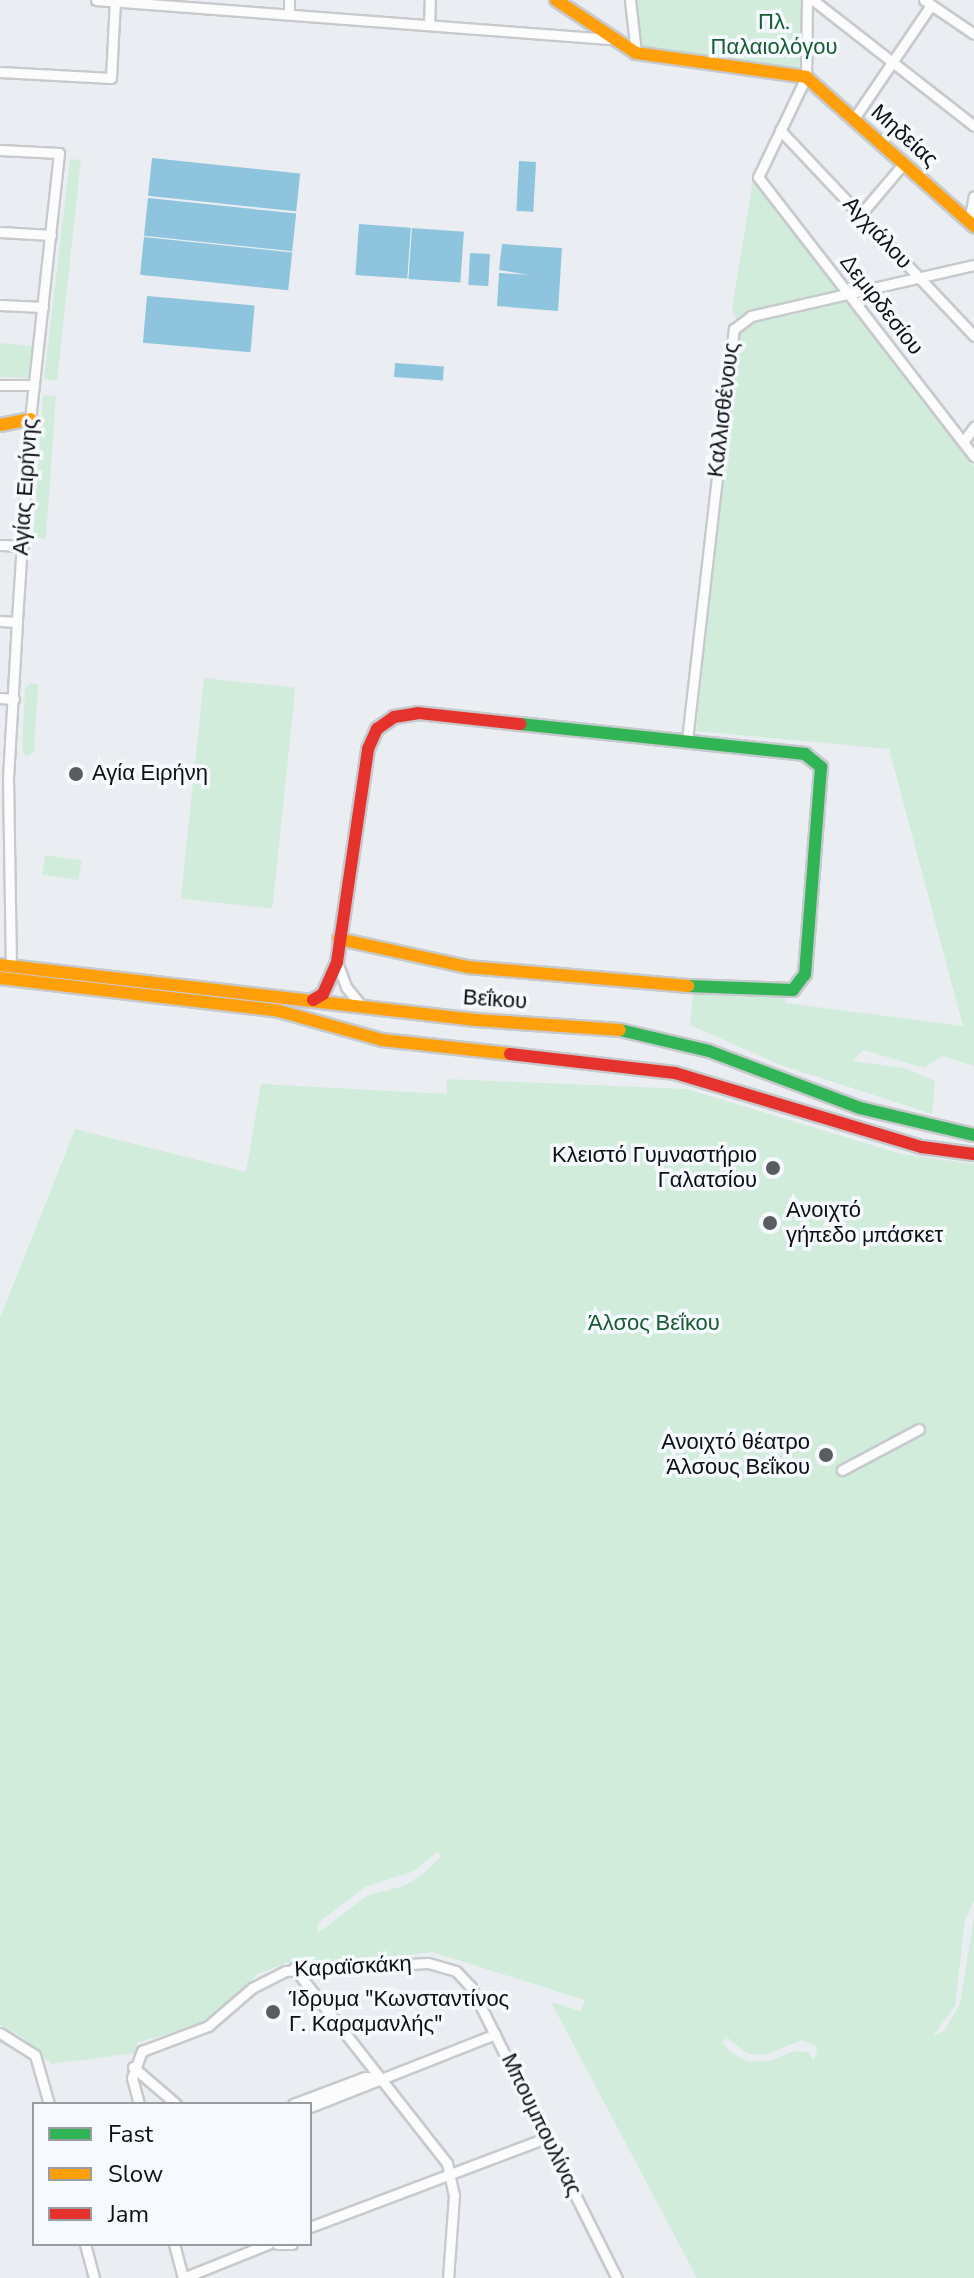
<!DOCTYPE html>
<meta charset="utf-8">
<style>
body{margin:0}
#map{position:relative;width:974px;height:2278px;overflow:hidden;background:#eaeef2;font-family:"Nunito Sans",sans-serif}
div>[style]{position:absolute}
.green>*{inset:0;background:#d2ecdc;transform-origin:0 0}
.water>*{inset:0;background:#8ec4dd;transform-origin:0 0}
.roads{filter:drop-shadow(2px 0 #c7cacd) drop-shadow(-2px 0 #c7cacd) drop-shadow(0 2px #c7cacd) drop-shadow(0 -2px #c7cacd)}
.street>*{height:9px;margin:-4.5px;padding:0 4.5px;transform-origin:4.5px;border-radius:4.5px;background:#fcfcfd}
.fast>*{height:12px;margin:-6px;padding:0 6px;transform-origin:6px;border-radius:6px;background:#30b455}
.slow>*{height:12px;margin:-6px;padding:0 6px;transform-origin:6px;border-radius:6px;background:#ff9f0a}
.jam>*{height:12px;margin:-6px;padding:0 6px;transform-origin:6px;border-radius:6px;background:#e5322d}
.dots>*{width:22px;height:22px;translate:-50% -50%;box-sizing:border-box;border:4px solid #f6faff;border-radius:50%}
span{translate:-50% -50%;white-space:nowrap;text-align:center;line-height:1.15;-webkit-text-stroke:7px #f6faff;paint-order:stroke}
.park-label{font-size:22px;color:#185c33}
.street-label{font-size:22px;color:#0d0f11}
.poi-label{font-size:22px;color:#0d0f11}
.left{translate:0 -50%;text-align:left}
.right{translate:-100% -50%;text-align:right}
.legend{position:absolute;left:32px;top:2102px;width:280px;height:144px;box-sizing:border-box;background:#f6faff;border:2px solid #999ca0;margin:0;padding:10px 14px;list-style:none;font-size:24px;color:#0d0f11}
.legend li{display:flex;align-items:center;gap:16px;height:40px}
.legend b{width:40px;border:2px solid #999ca0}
</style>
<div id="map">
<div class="green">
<div style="clip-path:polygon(630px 0,807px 0,806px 77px,636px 53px)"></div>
<div style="clip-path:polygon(70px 159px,81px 160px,57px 381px,44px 379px)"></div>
<div style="clip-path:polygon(753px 180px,974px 467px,974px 1066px,942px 1056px,924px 1068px,863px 1050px,853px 1061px,904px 1068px,935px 1081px,932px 1114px,778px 1064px,690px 1025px,693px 992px,785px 997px,785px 1003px,963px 1026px,889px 749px,696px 731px,738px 323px,732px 310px)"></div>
<div style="clip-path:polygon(0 343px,34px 346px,30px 378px,0 377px)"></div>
<div style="left:43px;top:395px;width:13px;height:143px;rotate:4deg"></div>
<div style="left:204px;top:678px;width:92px;height:222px;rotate:6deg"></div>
<div style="clip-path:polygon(31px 683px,38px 684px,34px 752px,26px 756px,22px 750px,25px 688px)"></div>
<div style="left:45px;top:855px;width:37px;height:20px;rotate:8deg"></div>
<div style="clip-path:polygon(evenodd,447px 1079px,687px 1089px,901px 1154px,974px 1164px,974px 1901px,965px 1920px,955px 2006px,933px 2036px,944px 2031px,960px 2004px,974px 1916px,974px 2278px,697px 2278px,551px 2002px,581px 2011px,585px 2000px,432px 1952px,356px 1962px,286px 1963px,258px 1974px,205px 2024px,138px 2042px,135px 2053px,51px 2064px,24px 2038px,0 2025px,0 1318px,75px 1129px,246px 1172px,261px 1084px,447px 1094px,447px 1079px,437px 1852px,441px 1856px,422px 1875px,404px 1886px,368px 1895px,317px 1934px,318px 1923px,365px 1887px,414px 1871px,437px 1852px,447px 1079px,728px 2038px,748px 2054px,765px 2055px,802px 2040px,815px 2045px,817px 2053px,813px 2060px,808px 2052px,794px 2051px,771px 2061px,748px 2062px,729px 2051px,722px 2042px,728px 2038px)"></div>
</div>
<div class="water">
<div style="left:152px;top:158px;width:149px;height:38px;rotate:6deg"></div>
<div style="left:519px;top:161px;width:17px;height:50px;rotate:3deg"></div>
<div style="left:148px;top:198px;width:149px;height:38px;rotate:6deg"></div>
<div style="left:359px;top:224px;width:52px;height:51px;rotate:4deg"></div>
<div style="left:412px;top:228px;width:52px;height:51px;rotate:4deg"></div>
<div style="left:144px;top:237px;width:149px;height:38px;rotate:6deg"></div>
<div style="clip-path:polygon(502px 244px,562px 248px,558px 311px,497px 306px,499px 273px,530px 275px,499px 270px)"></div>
<div style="left:470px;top:253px;width:20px;height:32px;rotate:3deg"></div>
<div style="left:147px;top:296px;width:108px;height:47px;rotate:5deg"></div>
<div style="left:395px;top:363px;width:49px;height:14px;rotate:4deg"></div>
</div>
<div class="roads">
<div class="street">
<div style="left:96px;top:0;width:514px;rotate:4.35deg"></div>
<div style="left:630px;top:0;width:53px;rotate:83.5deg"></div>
<div style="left:807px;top:0;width:77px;rotate:90.7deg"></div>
<div style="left:806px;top:77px;width:111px;rotate:115.6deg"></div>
<div style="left:758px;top:177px;width:353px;rotate:52.3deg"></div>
<div style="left:813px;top:0;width:204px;rotate:38deg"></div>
<div style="left:924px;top:0;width:60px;rotate:34.2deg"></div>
<div style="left:289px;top:12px;width:12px;rotate:-90deg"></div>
<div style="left:429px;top:24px;width:24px;rotate:-88deg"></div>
<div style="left:0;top:72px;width:111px;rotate:3.1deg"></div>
<div style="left:111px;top:78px;width:78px;rotate:-87.1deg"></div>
<div style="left:855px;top:117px;width:135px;rotate:-55.8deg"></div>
<div style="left:780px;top:130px;width:283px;rotate:46.7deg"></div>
<div style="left:0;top:150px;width:59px;rotate:2.9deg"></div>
<div style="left:59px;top:153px;width:268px;rotate:96.2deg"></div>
<div style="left:30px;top:419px;width:203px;rotate:93.7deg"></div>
<div style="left:17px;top:622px;width:156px;rotate:93.3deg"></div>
<div style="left:8px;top:778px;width:188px;rotate:89.1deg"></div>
<div style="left:860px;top:215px;width:68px;rotate:-49.8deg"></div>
<div style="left:969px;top:221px;width:25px;rotate:-79deg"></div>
<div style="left:0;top:232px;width:51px;rotate:3.4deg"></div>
<div style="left:0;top:305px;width:43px;rotate:2.7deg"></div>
<div style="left:0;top:385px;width:34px"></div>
<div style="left:963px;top:442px;width:19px;rotate:-54deg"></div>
<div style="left:0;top:545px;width:23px;rotate:2deg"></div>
<div style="left:0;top:621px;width:17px;rotate:3deg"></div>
<div style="left:0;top:698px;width:14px;rotate:4deg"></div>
<div style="left:687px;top:740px;width:414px;rotate:-83.5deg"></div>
<div style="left:734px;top:329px;width:21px;rotate:-37deg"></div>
<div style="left:751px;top:316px;width:229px;rotate:-12.9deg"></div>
<div style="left:337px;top:962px;width:27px;rotate:70deg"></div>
<div style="left:346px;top:987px;width:23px;rotate:50deg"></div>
<div style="left:842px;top:1470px;width:87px;rotate:-28deg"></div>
<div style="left:294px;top:1968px;width:248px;rotate:51.9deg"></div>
<div style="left:447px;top:2163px;width:33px;rotate:78deg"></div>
<div style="left:454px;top:2195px;width:83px;rotate:94.1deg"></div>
<div style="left:0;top:2033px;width:41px;rotate:32.2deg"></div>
<div style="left:35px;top:2055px;width:51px;rotate:74.1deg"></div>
<div style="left:133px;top:2067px;width:57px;rotate:40.7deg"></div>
<div style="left:139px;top:2104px;width:27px;rotate:-105deg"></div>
<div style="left:132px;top:2078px;width:29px;rotate:-70deg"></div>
<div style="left:142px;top:2051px;width:71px;rotate:-20.7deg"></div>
<div style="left:208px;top:2026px;width:58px;rotate:-40.8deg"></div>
<div style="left:252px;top:1988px;width:37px;rotate:-27deg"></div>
<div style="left:285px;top:1971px;width:143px;rotate:-3.2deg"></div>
<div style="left:428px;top:1963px;width:29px;rotate:16deg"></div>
<div style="left:456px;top:1971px;width:22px;rotate:47deg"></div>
<div style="left:471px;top:1987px;width:326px;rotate:63.4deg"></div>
<div style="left:293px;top:2104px;width:77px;rotate:-20.6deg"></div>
<div style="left:365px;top:2077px;width:15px;rotate:4deg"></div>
<div style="left:310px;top:2107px;width:199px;rotate:-21.5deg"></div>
<div style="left:310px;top:2227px;width:252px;rotate:-20.7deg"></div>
<div style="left:85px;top:2244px;width:35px;rotate:75deg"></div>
<div style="left:174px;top:2244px;width:35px;rotate:75deg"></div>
<div style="left:183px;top:2278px;width:92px;rotate:-21.8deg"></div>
<div style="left:277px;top:2244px;width:15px"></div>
</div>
<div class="fast">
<div style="left:520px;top:724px;width:287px;rotate:6deg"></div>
<div style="left:805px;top:754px;width:21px;rotate:39deg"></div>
<div style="left:821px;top:767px;width:208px;rotate:94.4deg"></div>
<div style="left:805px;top:974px;width:20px;rotate:127deg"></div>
<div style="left:793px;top:990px;width:105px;rotate:-177.8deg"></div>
<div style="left:620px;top:1030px;width:91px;rotate:13.3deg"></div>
<div style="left:709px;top:1051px;width:161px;rotate:20.7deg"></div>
<div style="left:860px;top:1108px;width:117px;rotate:13.3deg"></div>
</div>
<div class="slow">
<div style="left:556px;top:0;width:96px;rotate:33.5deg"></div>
<div style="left:636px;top:53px;width:172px;rotate:8deg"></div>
<div style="left:806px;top:77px;width:225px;rotate:41.6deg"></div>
<div style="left:0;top:425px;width:31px;rotate:-11deg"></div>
<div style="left:339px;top:939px;width:131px;rotate:12.3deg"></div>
<div style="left:467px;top:967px;width:222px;rotate:4.9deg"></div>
<div style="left:0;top:965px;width:479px;rotate:6.6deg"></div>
<div style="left:476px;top:1020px;width:144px;rotate:4deg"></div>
<div style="left:0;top:978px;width:281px;rotate:6.7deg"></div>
<div style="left:279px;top:1011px;width:107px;rotate:15.7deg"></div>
<div style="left:382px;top:1040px;width:129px;rotate:6.2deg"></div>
</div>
<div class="jam">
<div style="left:313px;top:1000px;width:12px;rotate:-31deg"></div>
<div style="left:323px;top:994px;width:35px;rotate:-66deg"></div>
<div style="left:337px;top:962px;width:215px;rotate:-81.7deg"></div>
<div style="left:368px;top:749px;width:22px;rotate:-66deg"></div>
<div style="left:377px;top:729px;width:21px;rotate:-35deg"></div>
<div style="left:394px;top:717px;width:24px;rotate:-9deg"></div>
<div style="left:418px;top:713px;width:103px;rotate:6.2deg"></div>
<div style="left:510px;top:1054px;width:166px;rotate:6.6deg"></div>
<div style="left:675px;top:1073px;width:258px;rotate:16.7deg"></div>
<div style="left:922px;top:1147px;width:52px;rotate:7.7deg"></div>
</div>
</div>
<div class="dots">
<div style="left:76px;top:774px;background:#5a5d60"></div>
<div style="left:773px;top:1168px;background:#5a5d60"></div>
<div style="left:770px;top:1223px;background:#5a5d60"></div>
<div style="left:826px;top:1455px;background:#5a5d60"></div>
<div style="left:273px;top:2012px;background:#5a5d60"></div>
</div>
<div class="park-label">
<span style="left:774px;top:35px">Πλ.<br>Παλαιολόγου</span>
<span style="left:654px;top:1324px">Άλσος Βεΐκου</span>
</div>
<div class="street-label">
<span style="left:904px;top:136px;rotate:42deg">Μηδείας</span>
<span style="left:877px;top:233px;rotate:47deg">Αγχιάλου</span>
<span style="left:881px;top:305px;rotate:52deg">Δεμιρδεσίου</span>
<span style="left:724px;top:410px;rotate:-83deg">Καλλισθένους</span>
<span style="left:26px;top:487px;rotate:-86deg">Αγίας Ειρήνης</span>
<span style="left:495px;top:1000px;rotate:4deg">Βεΐκου</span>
<span style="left:353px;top:1967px;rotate:-3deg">Καραϊσκάκη</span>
<span style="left:541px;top:2125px;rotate:64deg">Μπουμπουλίνας</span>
</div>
<div class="poi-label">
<span class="left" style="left:92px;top:774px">Αγία Ειρήνη</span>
<span class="right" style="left:757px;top:1168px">Κλειστό Γυμναστήριο<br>Γαλατσίου</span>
<span class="left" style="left:786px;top:1223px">Ανοιχτό<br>γήπεδο μπάσκετ</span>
<span class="right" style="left:810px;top:1455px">Ανοιχτό θέατρο<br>Άλσους Βεΐκου</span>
<span class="left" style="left:289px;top:2012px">Ίδρυμα "Κωνσταντίνος<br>Γ. Καραμανλής"</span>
</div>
<ul class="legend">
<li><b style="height:10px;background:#30b455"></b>Fast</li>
<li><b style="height:10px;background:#ff9f0a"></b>Slow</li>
<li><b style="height:10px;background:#e5322d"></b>Jam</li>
</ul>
</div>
